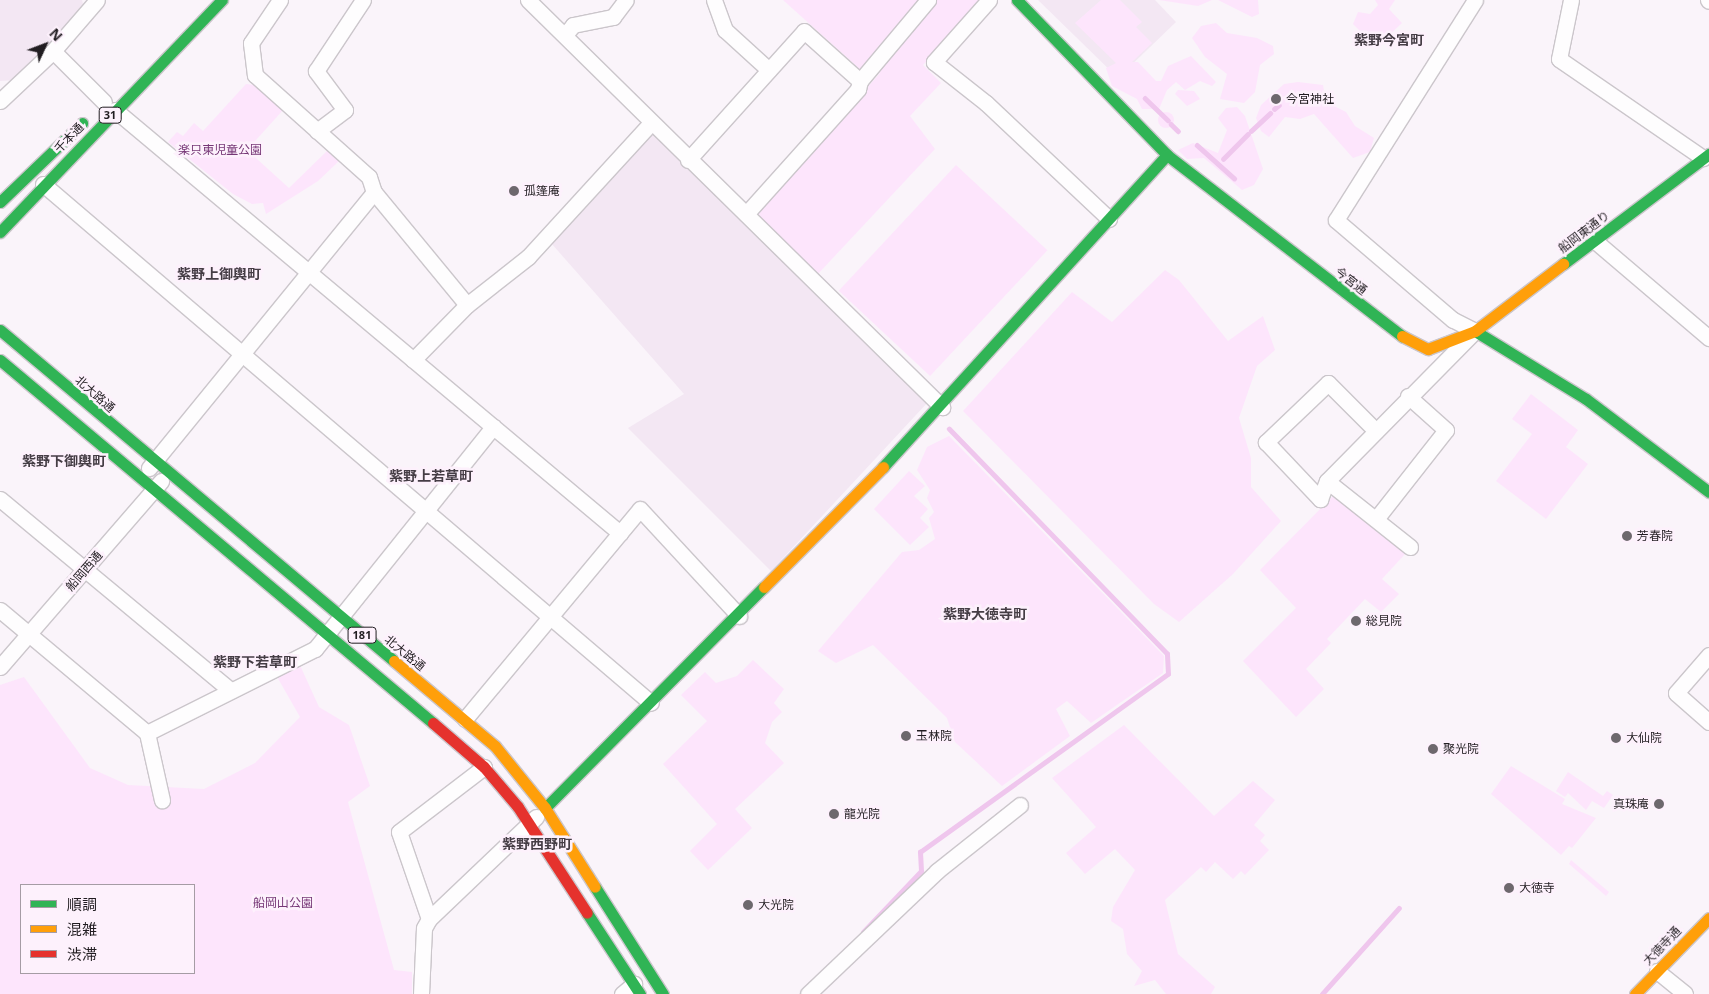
<!DOCTYPE html>
<meta charset="utf-8">
<style>
body{margin:0}
#map{position:relative;width:1709px;height:994px;overflow:hidden;background:#faf4fa;font-family:"Open Sans","Noto Sans JP",sans-serif}
div>[style]{position:absolute}
.built>*{inset:0;background:#f3e7f3}
.green>*{inset:0;background:#fde5fc;transform-origin:0 0}
.round{border-radius:50%}
.stream>*{height:4.5px;margin:-2.25px;padding:0 2.25px;transform-origin:2.25px;border-radius:2.25px;background:#efc6ed}
.roads{filter:drop-shadow(1px 0 #cbc6cb) drop-shadow(-1px 0 #cbc6cb) drop-shadow(0 1px #cbc6cb) drop-shadow(0 -1px #cbc6cb)}
.street>*{height:15px;margin:-7.5px;padding:0 7.5px;transform-origin:7.5px;border-radius:7.5px;background:#fefdfe}
.fast>*{height:11px;margin:-5.5px;padding:0 5.5px;transform-origin:5.5px;border-radius:5.5px;background:#30b455}
.slow>*{height:11px;margin:-5.5px;padding:0 5.5px;transform-origin:5.5px;border-radius:5.5px;background:#ff9f0a}
.jam>*{height:11px;margin:-5.5px;padding:0 5.5px;transform-origin:5.5px;border-radius:5.5px;background:#e5322d}
.dots>*{width:14px;height:14px;translate:-50% -50%;box-sizing:border-box;border:2px solid #fdf1fc;border-radius:50%}
span{translate:-50% -50%;white-space:nowrap;text-align:center;line-height:1.15;-webkit-text-stroke:5px #fdf1fc;paint-order:stroke}
.shield-label span{padding:1px 4px;background:#fdf1fc;border:1px solid;border-radius:4px;-webkit-text-stroke-width:0}
.shield-label{font-size:11px;color:#211d21;font-weight:700}
.poi-label{font-size:12px;color:#211d21}
.left{translate:0 -50%;text-align:left}
.right{translate:-100% -50%;text-align:right}
.street-label{font-size:12px;color:#211d21}
.park-label{font-size:12px;color:#763776}
.neighbourhood-label{font-size:14px;color:#453d45;font-weight:700}
.legend{position:absolute;left:20px;top:884px;width:175px;height:90px;box-sizing:border-box;background:#fdf1fc;border:1px solid #a59ca4;margin:0;padding:6px 9px;list-style:none;font-size:15px;color:#211d21}
.legend li{display:flex;align-items:center;gap:10px;height:25px}
.legend b{width:25px;border:1px solid #a59ca4}
.north{position:absolute;left:20px;top:20px;width:50px;height:50px;-webkit-text-stroke:4px #fdf1fc;paint-order:stroke;rotate:47deg;font-size:14px;font-weight:700;line-height:20px;text-align:center;color:#211d21}
.north::after{content:'';display:block;margin:auto;width:18px;height:22px;background:#211d21;clip-path:polygon(50% 0,100% 100%,50% 72%,0 100%)}
</style>
<div id="map">
<div class="built">
<div style="clip-path:polygon(0 0,82px 0,84px 8px,16px 80px,0 81px)"></div>
<div style="clip-path:polygon(1038px 0,1155px 0,1176px 22px,1118px 78px)"></div>
<div style="clip-path:polygon(652px 131px,929px 401px,771px 571px,628px 428px,684px 394px,551px 243px)"></div>
</div>
<div class="green">
<div style="clip-path:polygon(783px 0,922px 0,862px 71px)"></div>
<div style="clip-path:polygon(934px 0,981px 0,923px 65px,941px 83px,910px 116px,935px 149px,817px 275px,755px 215px,880px 73px,874px 67px)"></div>
<div style="clip-path:polygon(1101px 0,1120px 0,1142px 22px,1136px 27px,1152px 43px,1132px 62px,1138px 62px,1156px 81px,1161px 81px,1168px 66px,1191px 56px,1216px 82px,1212px 86px,1200px 81px,1185px 90px,1176px 82px,1167px 90px,1159px 109px,1142px 109px,1137px 99px,1112px 86px,1106px 68px,1116px 63px,1075px 23px)"></div>
<div style="clip-path:polygon(1159px 0,1212px 0,1198px 6px)"></div>
<div style="clip-path:polygon(1218px 0,1258px 0,1259px 14px,1252px 17px)"></div>
<div style="clip-path:polygon(1375px 0,1395px 0,1389px 9px,1402px 23px,1382px 42px,1365px 36px,1353px 24px,1358px 12px,1370px 14px,1378px 5px)"></div>
<div style="clip-path:polygon(1216px 23px,1227px 33px,1257px 38px,1273px 46px,1274px 54px,1260px 65px,1255px 92px,1244px 103px,1220px 99px,1227px 74px,1205px 57px,1192px 38px,1201px 26px)"></div>
<div style="clip-path:polygon(1298px 82px,1323px 85px,1326px 102px,1346px 112px,1355px 126px,1374px 138px,1370px 152px,1353px 158px,1314px 114px,1300px 119px,1285px 117px,1269px 137px,1261px 131px,1256px 118px,1261px 105px,1284px 84px)"></div>
<div style="clip-path:polygon(246px 84px,255px 85px,284px 109px,247px 150px,289px 188px,328px 150px,339px 161px,318px 181px,266px 214px,263px 203px,252px 204px,233px 194px,168px 142px,177px 132px,183px 136px,194px 123px,203px 131px)"></div>
<div style="clip-path:polygon(1178px 90px,1194px 91px,1200px 99px,1187px 106px,1175px 94px)"></div>
<div style="clip-path:polygon(1237px 107px,1245px 116px,1263px 169px,1254px 185px,1242px 190px,1204px 158px,1187px 159px,1178px 150px,1193px 143px,1218px 153px,1227px 130px,1218px 118px,1226px 108px)"></div>
<div class="round" style="left:1158px;top:112px;width:16px;height:16px"></div>
<div style="left:956px;top:165px;width:125px;height:172px;rotate:43deg"></div>
<div style="clip-path:polygon(1165px 270px,1179px 280px,1228px 341px,1263px 316px,1275px 350px,1257px 366px,1239px 418px,1251px 458px,1251px 487px,1281px 521px,1233px 574px,1179px 622px,1154px 604px,963px 411px,1072px 292px,1112px 322px)"></div>
<div style="clip-path:polygon(1531px 394px,1578px 430px,1566px 447px,1588px 464px,1546px 519px,1496px 481px,1532px 434px,1512px 419px)"></div>
<div style="clip-path:polygon(949px 436px,1164px 656px,1163px 673px,1091px 723px,1067px 701px,1056px 709px,1070px 736px,1002px 786px,955px 742px,947px 718px,873px 645px,836px 663px,818px 651px,902px 552px,919px 550px,935px 539px,929px 518px,934px 512px,927px 498px,930px 490px,917px 470px,927px 447px)"></div>
<div style="clip-path:polygon(909px 471px,925px 486px,914px 496px,928px 509px,920px 518px,929px 527px,910px 545px,874px 509px)"></div>
<div style="clip-path:polygon(1333px 496px,1406px 553px,1382px 579px,1399px 594px,1381px 612px,1365px 599px,1327px 639px,1331px 643px,1306px 669px,1324px 689px,1296px 717px,1243px 661px,1296px 608px,1260px 570px)"></div>
<div style="clip-path:polygon(753px 660px,784px 689px,774px 703px,782px 712px,772px 722px,765px 743px,784px 763px,735px 809px,752px 828px,708px 870px,690px 851px,717px 824px,663px 764px,707px 721px,681px 695px,705px 672px,716px 683px,737px 676px)"></div>
<div style="clip-path:polygon(evenodd,299px 663px,319px 707px,349px 725px,370px 786px,348px 802px,394px 970px,412px 972px,412px 994px,0 994px,0 685px,24px 677px,90px 768px,128px 785px,204px 789px,255px 763px,300px 717px,276px 675px,299px 663px,21px 885px,194px 885px,194px 973px,21px 973px,21px 885px)"></div>
<div style="clip-path:polygon(1124px 725px,1214px 816px,1253px 781px,1275px 800px,1254px 825px,1265px 835px,1260px 841px,1269px 850px,1245px 875px,1241px 871px,1233px 879px,1215px 862px,1206px 872px,1201px 867px,1165px 900px,1178px 954px,1215px 987px,1211px 994px,1166px 994px,1155px 980px,1134px 986px,1142px 971px,1127px 954px,1123px 929px,1111px 921px,1113px 907px,1135px 870px,1115px 849px,1085px 874px,1066px 853px,1096px 827px,1052px 778px)"></div>
<div style="clip-path:polygon(1511px 766px,1565px 799px,1562px 804px,1596px 818px,1572px 848px,1569px 846px,1561px 855px,1491px 794px)"></div>
<div style="clip-path:polygon(1568px 772px,1603px 796px,1607px 791px,1613px 795px,1604px 808px,1592px 801px,1586px 810px,1568px 793px,1565px 797px,1556px 791px)"></div>
<div style="clip-path:polygon(1571px 860px,1609px 892px,1606px 896px,1569px 864px)"></div>
</div>
<div class="stream">
<div style="left:1145px;top:98px;width:32px;rotate:44deg"></div>
<div style="left:1274px;top:109px;width:6px;rotate:-39deg"></div>
<div style="left:1171px;top:124px;width:10px;rotate:45deg"></div>
<div style="left:1251px;top:131px;width:26px;rotate:-43deg"></div>
<div style="left:1197px;top:145px;width:50px;rotate:41.7deg"></div>
<div style="left:1223px;top:159px;width:35px;rotate:-45deg"></div>
<div style="left:863px;top:932px;width:84px;rotate:-46.4deg"></div>
<div style="left:921px;top:871px;width:19px;rotate:-93deg"></div>
<div style="left:920px;top:852px;width:305px;rotate:-35.7deg"></div>
<div style="left:1168px;top:674px;width:20px;rotate:-93deg"></div>
<div style="left:1167px;top:654px;width:313px;rotate:-134.1deg"></div>
<div style="left:1322px;top:994px;width:115px;rotate:-48.2deg"></div>
</div>
<div class="roads">
<div class="street">
<div style="left:280px;top:0;width:52px;rotate:124deg"></div>
<div style="left:251px;top:43px;width:32px;rotate:83deg"></div>
<div style="left:255px;top:75px;width:153px;rotate:41.8deg"></div>
<div style="left:369px;top:177px;width:16px;rotate:72deg"></div>
<div style="left:374px;top:192px;width:146px;rotate:50.5deg"></div>
<div style="left:528px;top:0;width:581px;rotate:44.51deg"></div>
<div style="left:714px;top:0;width:32px;rotate:70deg"></div>
<div style="left:725px;top:30px;width:59px;rotate:42.3deg"></div>
<div style="left:989px;top:0;width:83px;rotate:131.6deg"></div>
<div style="left:934px;top:62px;width:66px;rotate:38.3deg"></div>
<div style="left:986px;top:103px;width:169px;rotate:43.3deg"></div>
<div style="left:1571px;top:0;width:60px;rotate:101.5deg"></div>
<div style="left:1559px;top:59px;width:175px;rotate:34.5deg"></div>
<div style="left:1708px;top:0;width:1px;rotate:45deg"></div>
<div style="left:565px;top:35px;width:13px;rotate:-51deg"></div>
<div style="left:573px;top:25px;width:41px;rotate:-11.3deg"></div>
<div style="left:613px;top:17px;width:21px;rotate:-53deg"></div>
<div style="left:53px;top:51px;width:72px;rotate:45deg"></div>
<div style="left:0;top:101px;width:73px;rotate:-43.3deg"></div>
<div style="left:53px;top:51px;width:67px;rotate:-49.2deg"></div>
<div style="left:115px;top:110px;width:659px;rotate:39.95deg"></div>
<div style="left:317px;top:131px;width:35px;rotate:-37deg"></div>
<div style="left:345px;top:110px;width:49px;rotate:-126.6deg"></div>
<div style="left:316px;top:71px;width:85px;rotate:-56.5deg"></div>
<div style="left:688px;top:160px;width:173px;rotate:-48deg"></div>
<div style="left:804px;top:31px;width:75px;rotate:41.8deg"></div>
<div style="left:43px;top:184px;width:799px;rotate:40.48deg"></div>
<div style="left:746px;top:214px;width:168px;rotate:-48.1deg"></div>
<div style="left:858px;top:89px;width:8px;rotate:-76deg"></div>
<div style="left:860px;top:81px;width:106px;rotate:-50deg"></div>
<div style="left:1595px;top:241px;width:150px;rotate:40.4deg"></div>
<div style="left:413px;top:360px;width:77px;rotate:-45.5deg"></div>
<div style="left:467px;top:305px;width:78px;rotate:-38.2deg"></div>
<div style="left:528px;top:257px;width:182px;rotate:-47.5deg"></div>
<div style="left:1376px;top:431px;width:68px;rotate:-135deg"></div>
<div style="left:1328px;top:383px;width:86px;rotate:136.4deg"></div>
<div style="left:1266px;top:442px;width:79px;rotate:46.5deg"></div>
<div style="left:1320px;top:499px;width:19px;rotate:-69deg"></div>
<div style="left:1327px;top:481px;width:211px;rotate:-45.4deg"></div>
<div style="left:1475px;top:331px;width:25px;rotate:-153deg"></div>
<div style="left:1453px;top:320px;width:154px;rotate:-139.5deg"></div>
<div style="left:1336px;top:220px;width:260px;rotate:-57.7deg"></div>
<div style="left:149px;top:468px;width:356px;rotate:-50.8deg"></div>
<div style="left:1327px;top:481px;width:106px;rotate:38.5deg"></div>
<div style="left:0;top:499px;width:300px;rotate:39.7deg"></div>
<div style="left:1376px;top:519px;width:113px;rotate:-51.8deg"></div>
<div style="left:1446px;top:430px;width:51px;rotate:-138.2deg"></div>
<div style="left:0;top:610px;width:192px;rotate:39.9deg"></div>
<div style="left:147px;top:733px;width:69px;rotate:77.4deg"></div>
<div style="left:1709px;top:655px;width:50px;rotate:131deg"></div>
<div style="left:1676px;top:693px;width:44px;rotate:41.3deg"></div>
<div style="left:0;top:667px;width:246px;rotate:-49.1deg"></div>
<div style="left:465px;top:719px;width:273px;rotate:-50.2deg"></div>
<div style="left:640px;top:509px;width:146px;rotate:47.2deg"></div>
<div style="left:147px;top:733px;width:188px;rotate:-26.6deg"></div>
<div style="left:315px;top:649px;width:285px;rotate:-51.3deg"></div>
<div style="left:429px;top:919px;width:92px;rotate:-109deg"></div>
<div style="left:399px;top:832px;width:107px;rotate:-37.4deg"></div>
<div style="left:1657px;top:971px;width:36px;rotate:39deg"></div>
<div style="left:421px;top:994px;width:66px;rotate:-87.4deg"></div>
<div style="left:424px;top:928px;width:10px;rotate:-61deg"></div>
<div style="left:429px;top:919px;width:148px;rotate:-43.6deg"></div>
<div style="left:622px;top:994px;width:16px;rotate:-40deg"></div>
<div style="left:808px;top:994px;width:178px;rotate:-43.6deg"></div>
<div style="left:937px;top:871px;width:106px;rotate:-38.5deg"></div>
</div>
<div class="fast">
<div style="left:1017px;top:0;width:216px;rotate:45.9deg"></div>
<div style="left:1167px;top:155px;width:297px;rotate:37.6deg"></div>
<div style="left:0;top:202px;width:114px;rotate:-43.9deg"></div>
<div style="left:0;top:232px;width:321px;rotate:-46.3deg"></div>
<div style="left:1563px;top:264px;width:183px;rotate:-37deg"></div>
<div style="left:0;top:330px;width:515px;rotate:40.03deg"></div>
<div style="left:1475px;top:331px;width:130px;rotate:31.5deg"></div>
<div style="left:1586px;top:399px;width:154px;rotate:37.1deg"></div>
<div style="left:0;top:360px;width:565px;rotate:39.97deg"></div>
<div style="left:883px;top:467px;width:422px;rotate:-47.7deg"></div>
<div style="left:545px;top:808px;width:311px;rotate:-45.3deg"></div>
<div style="left:595px;top:887px;width:127px;rotate:57.6deg"></div>
<div style="left:587px;top:913px;width:97px;rotate:56.8deg"></div>
</div>
<div class="slow">
<div style="left:1402px;top:336px;width:29px;rotate:27deg"></div>
<div style="left:1428px;top:349px;width:50px;rotate:-21deg"></div>
<div style="left:1475px;top:331px;width:111px;rotate:-37.3deg"></div>
<div style="left:764px;top:587px;width:169px;rotate:-45.2deg"></div>
<div style="left:394px;top:661px;width:132px;rotate:40.1deg"></div>
<div style="left:495px;top:746px;width:80px;rotate:51.1deg"></div>
<div style="left:545px;top:808px;width:93px;rotate:57.7deg"></div>
<div style="left:1635px;top:994px;width:106px;rotate:-45.8deg"></div>
</div>
<div class="jam">
<div style="left:433px;top:723px;width:67px;rotate:40.8deg"></div>
<div style="left:484px;top:767px;width:52px;rotate:49.6deg"></div>
<div style="left:518px;top:807px;width:126px;rotate:56.9deg"></div>
</div>
</div>
<div class="dots">
<div style="left:1276px;top:99px;background:#6d686d"></div>
<div style="left:514px;top:191px;background:#6d686d"></div>
<div style="left:1627px;top:536px;background:#6d686d"></div>
<div style="left:1356px;top:621px;background:#6d686d"></div>
<div style="left:906px;top:736px;background:#6d686d"></div>
<div style="left:1616px;top:738px;background:#6d686d"></div>
<div style="left:1433px;top:749px;background:#6d686d"></div>
<div style="left:1659px;top:804px;background:#6d686d"></div>
<div style="left:834px;top:814px;background:#6d686d"></div>
<div style="left:1509px;top:888px;background:#6d686d"></div>
<div style="left:748px;top:905px;background:#6d686d"></div>
</div>
<div class="shield-label">
<span style="left:110px;top:115px">31</span>
<span style="left:362px;top:635px">181</span>
</div>
<div class="poi-label">
<span class="left" style="left:1286px;top:99px">今宮神社</span>
<span class="left" style="left:524px;top:191px">孤篷庵</span>
<span class="left" style="left:1637px;top:536px">芳春院</span>
<span class="left" style="left:1366px;top:621px">総見院</span>
<span class="left" style="left:916px;top:736px">玉林院</span>
<span class="left" style="left:1626px;top:738px">大仙院</span>
<span class="left" style="left:1443px;top:749px">聚光院</span>
<span class="right" style="left:1649px;top:804px">真珠庵</span>
<span class="left" style="left:844px;top:814px">龍光院</span>
<span class="left" style="left:1519px;top:888px">大徳寺</span>
<span class="left" style="left:758px;top:905px">大光院</span>
</div>
<div class="street-label">
<span style="left:69px;top:138px;rotate:-46deg">千本通</span>
<span style="left:1584px;top:232px;rotate:-37deg">船岡東通り</span>
<span style="left:1351px;top:281px;rotate:38deg">今宮通</span>
<span style="left:95px;top:394px;rotate:41deg">北大路通</span>
<span style="left:84px;top:571px;rotate:-49deg">船岡西通</span>
<span style="left:405px;top:653px;rotate:39deg">北大路通</span>
<span style="left:1662px;top:946px;rotate:-46deg">大徳寺通</span>
</div>
<div class="park-label">
<span style="left:220px;top:150px">楽只東児童公園</span>
<span style="left:283px;top:903px">船岡山公園</span>
</div>
<div class="neighbourhood-label">
<span style="left:1389px;top:40px">紫野今宮町</span>
<span style="left:219px;top:274px">紫野上御輿町</span>
<span style="left:64px;top:461px">紫野下御輿町</span>
<span style="left:431px;top:476px">紫野上若草町</span>
<span style="left:985px;top:614px">紫野大徳寺町</span>
<span style="left:255px;top:662px">紫野下若草町</span>
<span style="left:537px;top:844px">紫野西野町</span>
</div>
<ul class="legend">
<li><b style="height:6px;background:#30b455"></b>順調</li>
<li><b style="height:6px;background:#ff9f0a"></b>混雑</li>
<li><b style="height:6px;background:#e5322d"></b>渋滞</li>
</ul>
<div class="north">N</div>
</div>
